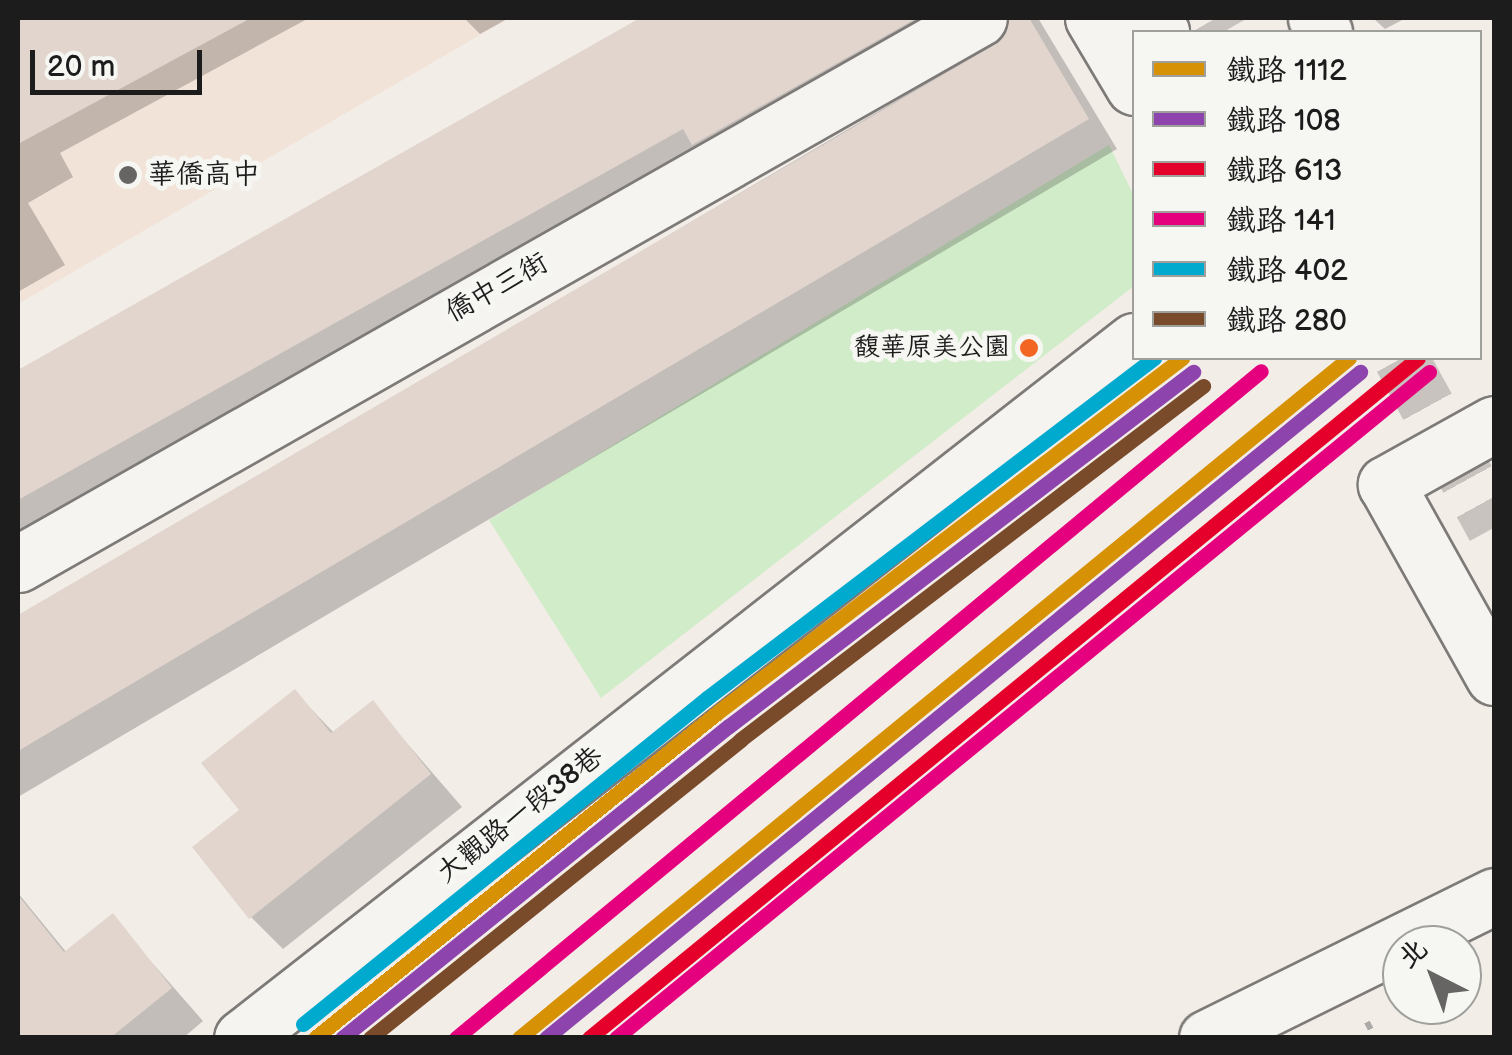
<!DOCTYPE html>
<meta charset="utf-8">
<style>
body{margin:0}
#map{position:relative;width:1512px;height:1055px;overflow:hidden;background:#f3ede8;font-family:"Balsamiq Sans","LXGW WenKai TC",sans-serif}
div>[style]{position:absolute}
.built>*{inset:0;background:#f2e3d8}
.green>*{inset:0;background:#d1ecc8}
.shadow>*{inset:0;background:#0003}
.building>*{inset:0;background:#e1d5ce}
.major-tunnel>*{height:55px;margin-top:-27.5px;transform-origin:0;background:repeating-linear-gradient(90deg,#c8c3bf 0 55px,transparent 0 83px)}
.path>*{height:6px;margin-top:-3px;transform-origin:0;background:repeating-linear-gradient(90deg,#abaaa8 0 8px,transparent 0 16px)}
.roads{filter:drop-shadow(2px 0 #7d7a78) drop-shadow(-2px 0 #7d7a78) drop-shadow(0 2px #7d7a78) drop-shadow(0 -2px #7d7a78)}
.minor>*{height:55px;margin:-27.5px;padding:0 27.5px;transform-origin:27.5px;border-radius:27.5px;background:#f5f4f1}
.rail-1>*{height:15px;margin:-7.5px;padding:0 7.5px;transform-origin:7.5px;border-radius:7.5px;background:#d69104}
.rail-2>*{height:15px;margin:-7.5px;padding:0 7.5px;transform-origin:7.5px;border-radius:7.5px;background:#8e44ad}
.rail-3>*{height:15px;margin:-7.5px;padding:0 7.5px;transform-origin:7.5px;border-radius:7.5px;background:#e4002b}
.rail-4>*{height:15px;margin:-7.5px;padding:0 7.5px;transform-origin:7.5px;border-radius:7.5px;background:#e5007d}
.rail-5>*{height:15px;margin:-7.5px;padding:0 7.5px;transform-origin:7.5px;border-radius:7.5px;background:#00a9ce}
.rail-6>*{height:15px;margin:-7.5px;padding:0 7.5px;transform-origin:7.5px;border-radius:7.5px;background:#7a4b2a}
.dots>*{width:28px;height:28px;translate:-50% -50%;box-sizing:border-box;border:5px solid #f6f6f2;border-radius:50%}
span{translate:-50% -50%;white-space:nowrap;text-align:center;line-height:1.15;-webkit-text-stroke:10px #f6f6f2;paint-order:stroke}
.bus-label{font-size:26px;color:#1c1c1c}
.right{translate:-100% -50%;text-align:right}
.poi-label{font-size:28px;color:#1c1c1c}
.left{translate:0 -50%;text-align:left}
.street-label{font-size:28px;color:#1c1c1c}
.frame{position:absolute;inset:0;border:20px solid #1c1c1c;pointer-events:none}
.legend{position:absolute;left:1132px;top:30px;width:350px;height:330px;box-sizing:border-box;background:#f6f6f2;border:2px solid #9f9f9c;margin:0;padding:12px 18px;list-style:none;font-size:30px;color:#1c1c1c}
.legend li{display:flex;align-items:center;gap:20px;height:50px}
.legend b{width:50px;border:2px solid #9f9f9c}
.north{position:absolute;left:1382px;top:925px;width:100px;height:100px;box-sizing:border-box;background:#f6f6f2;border:2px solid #9f9f9c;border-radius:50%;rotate:318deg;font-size:28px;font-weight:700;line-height:40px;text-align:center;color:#1c1c1c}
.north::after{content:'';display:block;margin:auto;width:35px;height:45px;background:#676563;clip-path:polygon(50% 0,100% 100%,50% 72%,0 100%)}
.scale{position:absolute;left:30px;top:50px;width:172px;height:45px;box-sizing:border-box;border:5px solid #1c1c1c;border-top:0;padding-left:12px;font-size:30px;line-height:35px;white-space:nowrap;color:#1c1c1c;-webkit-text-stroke:8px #f6f6f2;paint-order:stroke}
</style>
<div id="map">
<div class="built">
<div style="clip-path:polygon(18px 18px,509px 18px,18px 304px)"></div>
</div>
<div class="green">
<div style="clip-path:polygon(1109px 145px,1134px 196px,1134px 286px,601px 698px,489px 520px)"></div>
</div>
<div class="shadow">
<div style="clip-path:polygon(18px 18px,309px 18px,60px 153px,73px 177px,28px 203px,65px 265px,18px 292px)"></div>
<div style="clip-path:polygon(464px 18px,509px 18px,480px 34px)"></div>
<div style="clip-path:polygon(646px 18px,1038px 18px,1117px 149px,18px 797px,18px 620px,1009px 34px,1009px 19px,995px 19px,18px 547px,18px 373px)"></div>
<div style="clip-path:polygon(1373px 18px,1406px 18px,1385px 29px)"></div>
<div style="clip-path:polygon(295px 692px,335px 734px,373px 704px,462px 807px,283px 949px,251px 917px,242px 810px)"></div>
<div style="clip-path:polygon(18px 893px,67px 953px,112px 917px,203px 1021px,183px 1038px,18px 1038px)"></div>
</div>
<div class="building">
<div style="clip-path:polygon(18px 18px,251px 18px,18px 144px)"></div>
<div style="clip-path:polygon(640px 18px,917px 18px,692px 145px,683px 129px,18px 500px,18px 370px)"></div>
<div style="clip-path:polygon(1010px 18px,1029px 18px,1089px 119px,18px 751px,18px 615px,994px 45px)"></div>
<div style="clip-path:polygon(295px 689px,331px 733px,373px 700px,431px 774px,249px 919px,192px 847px,239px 810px,201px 763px)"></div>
<div style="clip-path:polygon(18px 895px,64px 952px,113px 913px,172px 988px,110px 1038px,18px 1038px)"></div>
</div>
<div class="major-tunnel">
<div style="left:1215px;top:18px;width:16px;rotate:60deg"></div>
<div style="left:1401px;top:358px;width:193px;rotate:61.2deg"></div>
</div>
<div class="path">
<div style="left:1367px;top:1022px;width:18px;rotate:63deg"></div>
</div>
<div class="roads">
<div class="minor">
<div style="left:1093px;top:18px;width:80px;rotate:59.3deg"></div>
<div style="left:1152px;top:18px;width:17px;rotate:57deg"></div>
<div style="left:1316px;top:18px;width:16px;rotate:60deg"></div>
<div style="left:1494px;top:424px;width:124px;rotate:150.9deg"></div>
<div style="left:1386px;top:484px;width:221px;rotate:60.8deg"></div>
<div style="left:18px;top:564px;width:1105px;rotate:-29.6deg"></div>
<div style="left:242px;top:1038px;width:1132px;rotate:-38deg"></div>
<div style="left:1207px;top:1038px;width:320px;rotate:-26.3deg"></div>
</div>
</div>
<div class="rail-1">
<div style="left:315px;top:1038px;width:518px;rotate:-38.97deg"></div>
<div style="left:718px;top:712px;width:584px;rotate:-37.34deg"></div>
<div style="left:519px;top:1038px;width:1073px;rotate:-39.33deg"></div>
</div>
<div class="rail-2">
<div style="left:342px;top:1038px;width:497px;rotate:-38.9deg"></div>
<div style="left:729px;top:726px;width:584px;rotate:-37.34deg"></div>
<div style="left:546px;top:1038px;width:1052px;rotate:-39.29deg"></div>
</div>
<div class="rail-3">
<div style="left:589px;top:1038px;width:1072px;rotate:-39.36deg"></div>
</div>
<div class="rail-4">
<div style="left:456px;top:1038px;width:1045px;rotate:-39.64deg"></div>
<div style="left:616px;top:1038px;width:1051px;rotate:-39.32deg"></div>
</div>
<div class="rail-5">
<div style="left:303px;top:1024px;width:519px;rotate:-38.9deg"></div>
<div style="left:707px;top:698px;width:562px;rotate:-37.26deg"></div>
</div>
<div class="rail-6">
<div style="left:370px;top:1038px;width:475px;rotate:-38.8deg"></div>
<div style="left:740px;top:740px;width:583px;rotate:-37.4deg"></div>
</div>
<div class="dots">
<div style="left:128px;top:175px;background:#676563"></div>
<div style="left:1029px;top:348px;background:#f26522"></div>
</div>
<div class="bus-label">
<span class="right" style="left:1010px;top:348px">馥華原美公園</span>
</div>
<div class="poi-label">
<span class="left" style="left:148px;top:175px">華僑高中</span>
</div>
<div class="street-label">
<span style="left:497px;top:288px;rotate:-29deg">僑中三街</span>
<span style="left:520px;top:815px;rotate:-38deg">大觀路一段38巷</span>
</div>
<div class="frame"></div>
<ul class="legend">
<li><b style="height:12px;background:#d69104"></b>鐵路 1112</li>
<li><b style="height:12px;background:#8e44ad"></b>鐵路 108</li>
<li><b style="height:12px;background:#e4002b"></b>鐵路 613</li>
<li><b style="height:12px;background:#e5007d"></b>鐵路 141</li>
<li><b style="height:12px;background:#00a9ce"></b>鐵路 402</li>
<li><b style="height:12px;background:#7a4b2a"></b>鐵路 280</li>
</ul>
<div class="north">北</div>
<div class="scale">20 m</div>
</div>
